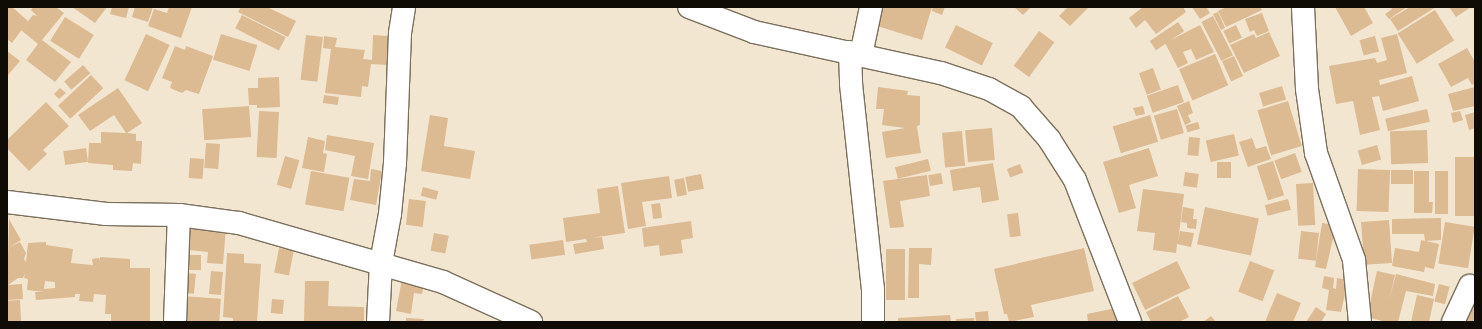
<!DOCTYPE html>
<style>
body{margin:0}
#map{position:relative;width:1482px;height:329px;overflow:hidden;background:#f3e6d1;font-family:Commissioner,sans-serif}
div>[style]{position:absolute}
.building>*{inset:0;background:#dcba92;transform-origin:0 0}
.roads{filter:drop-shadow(1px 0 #7b705d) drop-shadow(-1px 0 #7b705d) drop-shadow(0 1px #7b705d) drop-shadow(0 -1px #7b705d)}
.minor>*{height:22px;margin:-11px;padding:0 11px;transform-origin:11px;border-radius:11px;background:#fff}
span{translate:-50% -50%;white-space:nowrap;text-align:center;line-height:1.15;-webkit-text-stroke:3.5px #fef4e3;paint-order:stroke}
.frame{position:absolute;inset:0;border:8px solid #0f0b05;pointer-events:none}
</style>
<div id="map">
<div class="building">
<div style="clip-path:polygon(7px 7px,12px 7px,28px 21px,12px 43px,7px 39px)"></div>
<div style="clip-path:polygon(33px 7px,56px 7px,64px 13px,42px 40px,71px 62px,55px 82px,26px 60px,38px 44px,21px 30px,33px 15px,37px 16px,31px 10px)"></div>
<div style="clip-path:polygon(72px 7px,107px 7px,95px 23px)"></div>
<div style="clip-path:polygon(112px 7px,129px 7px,126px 18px,110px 14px)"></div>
<div style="clip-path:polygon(135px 7px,153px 7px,148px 22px,132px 17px)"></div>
<div style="clip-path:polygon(169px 7px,192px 7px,181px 38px,148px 26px,154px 9px,167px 13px)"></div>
<div style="clip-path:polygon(241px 7px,267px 7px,296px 21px,288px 37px,238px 12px)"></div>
<div style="clip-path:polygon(879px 7px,932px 7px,922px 40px,874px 25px)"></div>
<div style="clip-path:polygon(933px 7px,945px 7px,942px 15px,932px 11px)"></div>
<div style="clip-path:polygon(1014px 7px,1031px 7px,1023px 15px)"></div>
<div style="clip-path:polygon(1068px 7px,1089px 7px,1070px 26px,1059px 16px)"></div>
<div style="clip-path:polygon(1143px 7px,1183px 7px,1186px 12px,1156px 34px,1145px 20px,1136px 28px,1129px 18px)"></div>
<div style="clip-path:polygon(1192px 7px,1206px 7px,1210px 13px,1200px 19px)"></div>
<div style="clip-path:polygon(1226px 7px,1260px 7px,1262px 10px,1226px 27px,1218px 11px)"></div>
<div style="clip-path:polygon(1335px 7px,1364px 7px,1373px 23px,1351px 36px)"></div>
<div style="clip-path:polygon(1390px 7px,1407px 7px,1389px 19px,1385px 14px,1392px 9px)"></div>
<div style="clip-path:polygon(1410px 7px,1436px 7px,1398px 31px,1390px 19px)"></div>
<div style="clip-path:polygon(1449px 7px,1471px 7px,1456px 17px)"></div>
<div style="left:1435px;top:10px;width:36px;height:44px;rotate:58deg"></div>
<div style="clip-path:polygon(1218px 12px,1225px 28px,1221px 30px,1213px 14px)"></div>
<div style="clip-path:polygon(1262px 13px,1269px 31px,1257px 36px,1254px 30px,1250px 32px,1245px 19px)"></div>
<div style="left:242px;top:15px;width:49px;height:15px;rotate:27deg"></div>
<div style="left:1213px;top:16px;width:44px;height:13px;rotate:63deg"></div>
<div style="left:65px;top:17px;width:34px;height:28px;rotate:32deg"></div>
<div style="left:1178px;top:22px;width:11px;height:34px;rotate:56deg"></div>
<div style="left:956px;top:25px;width:41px;height:25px;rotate:26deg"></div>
<div style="clip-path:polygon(1200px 25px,1214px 52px,1196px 60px,1191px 49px,1183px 52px,1188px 63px,1178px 68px,1165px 43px)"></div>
<div style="left:1236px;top:25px;width:14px;height:14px;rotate:65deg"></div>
<div style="left:1039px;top:31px;width:19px;height:43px;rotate:36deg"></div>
<div style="clip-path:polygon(1269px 32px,1280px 56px,1244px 73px,1230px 45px,1254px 34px,1256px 38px)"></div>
<div style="left:146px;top:34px;width:26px;height:51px;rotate:25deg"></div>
<div style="left:221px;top:34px;width:38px;height:27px;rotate:17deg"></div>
<div style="clip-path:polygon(1397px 34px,1407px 73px,1379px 80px,1380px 85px,1412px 76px,1419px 101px,1383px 111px,1379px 96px,1372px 97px,1380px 130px,1360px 135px,1353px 101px,1336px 104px,1329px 66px,1375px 58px,1378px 65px,1377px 63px,1387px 60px,1381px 38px)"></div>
<div style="left:306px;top:35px;width:17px;height:45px;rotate:7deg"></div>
<div style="clip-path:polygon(373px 35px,389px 36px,387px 65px,371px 64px,368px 87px,362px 86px,361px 97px,325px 93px,331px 49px,323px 48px,324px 36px,337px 38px,335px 47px,365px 50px,363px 59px,372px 60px)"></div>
<div style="left:1375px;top:36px;width:16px;height:16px;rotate:75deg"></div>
<div style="clip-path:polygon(175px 46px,185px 50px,186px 46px,213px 56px,199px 94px,186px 90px,182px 93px,170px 88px,172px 82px,162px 78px)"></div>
<div style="clip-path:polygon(1467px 48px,1475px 62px,1475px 83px,1472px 85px,1468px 78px,1451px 87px,1438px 64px)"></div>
<div style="clip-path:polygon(7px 51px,20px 61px,8px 75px,7px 75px)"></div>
<div style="left:1215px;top:54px;width:34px;height:39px;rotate:67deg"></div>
<div style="left:1234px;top:56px;width:22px;height:13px;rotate:66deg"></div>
<div style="left:83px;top:65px;width:11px;height:25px;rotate:49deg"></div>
<div style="left:1153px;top:68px;width:23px;height:15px;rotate:70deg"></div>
<div style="left:91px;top:75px;width:18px;height:45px;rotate:47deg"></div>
<div style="clip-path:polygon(279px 77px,280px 107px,257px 108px,257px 105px,249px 105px,248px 88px,258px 88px,258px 78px)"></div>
<div style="left:1178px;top:85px;width:18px;height:33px;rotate:71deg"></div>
<div style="left:1282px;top:86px;width:14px;height:24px;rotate:73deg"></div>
<div style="clip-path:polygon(878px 87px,908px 91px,907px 95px,920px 96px,920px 125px,917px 126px,921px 153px,886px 158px,882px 132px,905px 128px,882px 125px,884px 109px,876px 109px)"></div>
<div style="clip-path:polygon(1475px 87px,1475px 106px,1453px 111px,1448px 94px)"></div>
<div style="clip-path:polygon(60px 88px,66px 93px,59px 99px,54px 94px)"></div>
<div style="clip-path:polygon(118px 88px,142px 123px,127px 133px,136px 134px,136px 141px,142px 141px,141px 164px,133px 163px,132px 171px,113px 170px,113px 165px,88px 163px,89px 143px,101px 143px,101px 132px,126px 133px,114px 115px,90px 131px,78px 115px)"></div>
<div style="left:324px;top:95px;width:15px;height:8px;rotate:8deg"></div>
<div style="clip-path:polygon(1189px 101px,1193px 113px,1188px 115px,1191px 122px,1185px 125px,1177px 106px)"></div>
<div style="left:1288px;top:101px;width:47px;height:32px;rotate:73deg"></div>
<div style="clip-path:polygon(46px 102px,69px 126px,43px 150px,47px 154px,29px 171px,7px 148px,7px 140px)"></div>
<div style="left:249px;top:106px;width:31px;height:47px;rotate:86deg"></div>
<div style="clip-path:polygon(1143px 106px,1145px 114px,1136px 116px,1133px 108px)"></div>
<div style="left:1177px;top:109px;width:25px;height:24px;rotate:74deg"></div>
<div style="left:1427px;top:109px;width:13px;height:43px;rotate:77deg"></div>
<div style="left:259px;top:111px;width:20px;height:46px;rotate:3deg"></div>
<div style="clip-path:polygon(1460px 111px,1463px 120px,1453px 123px,1451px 113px)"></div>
<div style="clip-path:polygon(1475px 112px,1475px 128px,1469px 130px,1465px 115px)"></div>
<div style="clip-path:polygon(430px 115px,448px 118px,444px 146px,475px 151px,470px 179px,421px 171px)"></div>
<div style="left:1150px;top:115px;width:28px;height:39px;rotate:73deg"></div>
<div style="left:1198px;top:122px;width:7px;height:13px;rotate:74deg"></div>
<div style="left:992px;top:128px;width:32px;height:27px;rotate:85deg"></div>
<div style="left:1427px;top:130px;width:33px;height:37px;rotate:88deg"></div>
<div style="left:962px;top:131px;width:35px;height:20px;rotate:85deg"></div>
<div style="left:1234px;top:134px;width:22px;height:29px;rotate:77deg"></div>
<div style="clip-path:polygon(327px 135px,374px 143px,368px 179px,351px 176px,355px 156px,325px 150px)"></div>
<div style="clip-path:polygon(308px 137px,325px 141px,323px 153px,327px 154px,324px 172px,302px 168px)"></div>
<div style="left:1189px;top:137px;width:11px;height:18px;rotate:5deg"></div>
<div style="clip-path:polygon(1252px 138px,1256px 149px,1266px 146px,1271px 159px,1248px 167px,1239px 142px)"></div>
<div style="left:206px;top:143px;width:14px;height:25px;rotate:4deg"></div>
<div style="left:1377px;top:145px;width:15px;height:20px;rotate:74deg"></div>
<div style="left:86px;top:148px;width:14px;height:23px;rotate:82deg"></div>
<div style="clip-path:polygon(1149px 148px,1158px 176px,1129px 185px,1136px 208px,1119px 213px,1103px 162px)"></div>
<div style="left:1295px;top:153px;width:20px;height:22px;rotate:70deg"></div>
<div style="left:285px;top:156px;width:15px;height:30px;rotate:16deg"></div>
<div style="left:1455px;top:157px;width:20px;height:59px"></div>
<div style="left:190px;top:158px;width:14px;height:20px;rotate:4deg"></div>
<div style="left:928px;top:159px;width:12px;height:34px;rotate:76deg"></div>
<div style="left:1273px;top:161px;width:36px;height:17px;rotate:72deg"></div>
<div style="left:1217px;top:162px;width:14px;height:16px"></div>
<div style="clip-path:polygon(993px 163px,999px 200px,982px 203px,980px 187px,953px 191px,950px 170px)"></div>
<div style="left:1020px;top:164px;width:9px;height:14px;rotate:69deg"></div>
<div style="clip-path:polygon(371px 169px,382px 171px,376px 205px,350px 200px,354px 179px,370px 181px)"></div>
<div style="left:1358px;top:169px;width:32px;height:42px;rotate:2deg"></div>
<div style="left:1413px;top:170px;width:14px;height:22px;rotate:90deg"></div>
<div style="left:311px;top:171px;width:39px;height:34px;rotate:10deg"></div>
<div style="clip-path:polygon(1414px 171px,1429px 171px,1429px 202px,1433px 202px,1432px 213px,1414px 213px)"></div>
<div style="left:1435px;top:171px;width:13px;height:43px"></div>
<div style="left:1185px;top:172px;width:14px;height:14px;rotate:8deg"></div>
<div style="left:941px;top:173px;width:11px;height:13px;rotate:80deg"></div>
<div style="left:701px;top:174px;width:15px;height:16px;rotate:79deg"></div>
<div style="clip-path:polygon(927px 175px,930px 196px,900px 201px,904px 227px,890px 228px,883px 181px)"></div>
<div style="clip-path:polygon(669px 176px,672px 198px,642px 202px,646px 226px,628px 229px,621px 183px)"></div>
<div style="left:684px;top:178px;width:17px;height:10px;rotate:80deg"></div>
<div style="left:1313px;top:183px;width:42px;height:17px;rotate:87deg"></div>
<div style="clip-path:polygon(618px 186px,625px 233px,590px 238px,602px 237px,604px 249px,575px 254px,573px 244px,587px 242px,586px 239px,566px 242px,563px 218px,600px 213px,597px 189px)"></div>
<div style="left:423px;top:187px;width:16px;height:9px;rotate:15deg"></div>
<div style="clip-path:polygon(1143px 189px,1184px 194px,1178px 242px,1180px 231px,1194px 233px,1191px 247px,1177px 244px,1176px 253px,1153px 250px,1155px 233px,1137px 231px)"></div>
<div style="left:409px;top:199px;width:17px;height:26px;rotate:7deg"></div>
<div style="left:1288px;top:199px;width:11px;height:24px;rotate:75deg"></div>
<div style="left:660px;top:203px;width:15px;height:9px;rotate:82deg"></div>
<div style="clip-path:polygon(1183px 207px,1194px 209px,1193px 219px,1197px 219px,1196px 229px,1187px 228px,1187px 223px,1181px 222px)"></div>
<div style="left:1205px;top:207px;width:55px;height:38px;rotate:12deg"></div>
<div style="left:1018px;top:213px;width:23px;height:11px;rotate:83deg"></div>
<div style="clip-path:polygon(1441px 218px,1441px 240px,1425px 241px,1424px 234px,1392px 234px,1392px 219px)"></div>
<div style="clip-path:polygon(evenodd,9px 219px,21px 240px,10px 247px,20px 242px,26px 253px,24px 259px,26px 262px,28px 243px,46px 242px,46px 245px,73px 249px,71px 263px,93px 265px,92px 259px,99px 258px,99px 261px,100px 257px,130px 259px,130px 268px,150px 268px,150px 322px,111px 322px,111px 314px,105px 314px,106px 295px,94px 294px,93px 302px,79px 301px,80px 294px,75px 294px,75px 297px,36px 300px,35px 292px,45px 292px,27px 290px,28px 279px,24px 278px,25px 273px,23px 278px,18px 278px,8px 285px,22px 284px,23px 299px,7px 300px,9px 219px,45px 281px,55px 282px,55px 288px,44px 289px,45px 281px)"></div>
<div style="left:1389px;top:220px;width:43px;height:28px;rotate:86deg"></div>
<div style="clip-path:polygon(691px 221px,693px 238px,681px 240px,683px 253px,660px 256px,659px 245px,644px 247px,642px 228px)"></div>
<div style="left:1445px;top:222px;width:30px;height:42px;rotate:9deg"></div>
<div style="clip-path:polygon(1322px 223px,1336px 225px,1326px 269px,1315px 267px)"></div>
<div style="clip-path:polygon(190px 225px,226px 227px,223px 264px,207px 263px,208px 252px,189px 250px)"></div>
<div style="left:1301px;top:231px;width:18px;height:28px;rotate:6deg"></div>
<div style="left:434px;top:233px;width:15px;height:18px;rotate:11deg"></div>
<div style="left:563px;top:240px;width:15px;height:34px;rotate:82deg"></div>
<div style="clip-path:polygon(1421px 240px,1439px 244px,1434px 269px,1425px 267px,1424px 272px,1392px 266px,1395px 248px,1419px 252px)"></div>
<div style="left:279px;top:248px;width:15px;height:25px;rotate:11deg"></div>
<div style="clip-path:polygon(909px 248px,932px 248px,931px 265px,919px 264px,919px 298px,908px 298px)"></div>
<div style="clip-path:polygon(1084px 248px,1094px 291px,1031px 305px,1034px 317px,1009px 322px,1007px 314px,1004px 314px,994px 269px)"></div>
<div style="left:886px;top:249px;width:19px;height:51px"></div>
<div style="clip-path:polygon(227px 253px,244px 254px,244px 263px,261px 264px,257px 322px,233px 322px,233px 318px,223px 317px)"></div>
<div style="left:188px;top:255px;width:13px;height:15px"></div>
<div style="left:1177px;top:261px;width:30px;height:50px;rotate:64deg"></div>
<div style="left:1250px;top:261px;width:26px;height:33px;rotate:21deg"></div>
<div style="left:211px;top:271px;width:12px;height:23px;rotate:5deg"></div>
<div style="clip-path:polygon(1377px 271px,1395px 275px,1389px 301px,1396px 274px,1435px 284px,1433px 296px,1406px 291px,1398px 322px,1386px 322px,1367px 317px)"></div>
<div style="left:187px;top:273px;width:9px;height:20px;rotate:6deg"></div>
<div style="clip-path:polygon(403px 274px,425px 278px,422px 294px,414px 293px,411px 314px,396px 311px)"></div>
<div style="clip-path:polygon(1324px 276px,1334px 278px,1333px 288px,1336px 289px,1337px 278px,1348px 280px,1341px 312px,1326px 310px,1329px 290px,1322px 288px)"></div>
<div style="clip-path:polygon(305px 281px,329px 281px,328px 306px,364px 307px,364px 322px,304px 322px)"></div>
<div style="left:1439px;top:284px;width:11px;height:18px;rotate:15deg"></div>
<div style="clip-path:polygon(1277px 293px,1301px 303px,1293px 322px,1265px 322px)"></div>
<div style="clip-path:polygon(1475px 293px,1475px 322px,1460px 322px)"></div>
<div style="clip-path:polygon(1417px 295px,1434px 299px,1429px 322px,1411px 322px)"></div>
<div style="left:182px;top:296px;width:39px;height:26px;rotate:4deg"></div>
<div style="clip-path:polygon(1178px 296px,1189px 317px,1179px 322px,1151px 322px,1146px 312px)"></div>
<div style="left:272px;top:299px;width:12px;height:14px;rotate:5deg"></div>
<div style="left:20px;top:300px;width:22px;height:13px;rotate:87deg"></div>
<div style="clip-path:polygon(1316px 307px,1326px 314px,1321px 322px,1306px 322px)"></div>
<div style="clip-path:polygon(1116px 308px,1119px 322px,1088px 322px,1087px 314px)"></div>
<div style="left:988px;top:311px;width:11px;height:13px;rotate:85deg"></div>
<div style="clip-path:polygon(950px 315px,951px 322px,898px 322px,898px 318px)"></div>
<div style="clip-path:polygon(1211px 316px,1216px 322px,1203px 322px)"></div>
<div style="clip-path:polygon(406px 318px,424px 319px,423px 322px,406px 322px)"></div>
<div style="clip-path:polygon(974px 318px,974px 322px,956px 322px,956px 319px)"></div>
</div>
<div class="roads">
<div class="minor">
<div style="left:689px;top:7px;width:70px;rotate:21deg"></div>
<div style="left:754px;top:32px;width:191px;rotate:12.4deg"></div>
<div style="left:941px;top:73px;width:51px;rotate:18.4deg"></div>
<div style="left:989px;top:89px;width:37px;rotate:29deg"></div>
<div style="left:1021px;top:107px;width:43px;rotate:48.8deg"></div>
<div style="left:1049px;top:139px;width:49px;rotate:57.6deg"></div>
<div style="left:1075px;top:180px;width:152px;rotate:68.8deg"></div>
<div style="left:1303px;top:7px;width:82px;rotate:87.2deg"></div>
<div style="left:1307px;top:89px;width:65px;rotate:82deg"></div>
<div style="left:1316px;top:153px;width:114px;rotate:70.4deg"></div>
<div style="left:1354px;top:260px;width:62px;rotate:84.5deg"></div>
<div style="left:850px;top:52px;width:32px;rotate:88deg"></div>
<div style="left:851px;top:84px;width:206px;rotate:83.9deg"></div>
<div style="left:873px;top:289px;width:33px;rotate:90deg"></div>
<div style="left:861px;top:55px;width:49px;rotate:-78.2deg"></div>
<div style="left:7px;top:202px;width:100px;rotate:6.9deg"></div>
<div style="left:106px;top:214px;width:73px;rotate:0.8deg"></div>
<div style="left:179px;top:215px;width:61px;rotate:7.6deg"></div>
<div style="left:239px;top:223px;width:212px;rotate:16.1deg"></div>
<div style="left:443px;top:282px;width:97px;rotate:24.4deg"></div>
<div style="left:175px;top:322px;width:107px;rotate:-87.9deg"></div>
<div style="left:378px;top:322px;width:59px;rotate:-87.1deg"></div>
<div style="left:381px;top:263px;width:50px;rotate:-79.6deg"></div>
<div style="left:390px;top:214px;width:51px;rotate:-84.4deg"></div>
<div style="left:395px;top:163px;width:130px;rotate:-87.8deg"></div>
<div style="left:400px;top:33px;width:26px;rotate:-81deg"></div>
<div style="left:1453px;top:322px;width:40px;rotate:-65deg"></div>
</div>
</div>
<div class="frame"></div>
</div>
